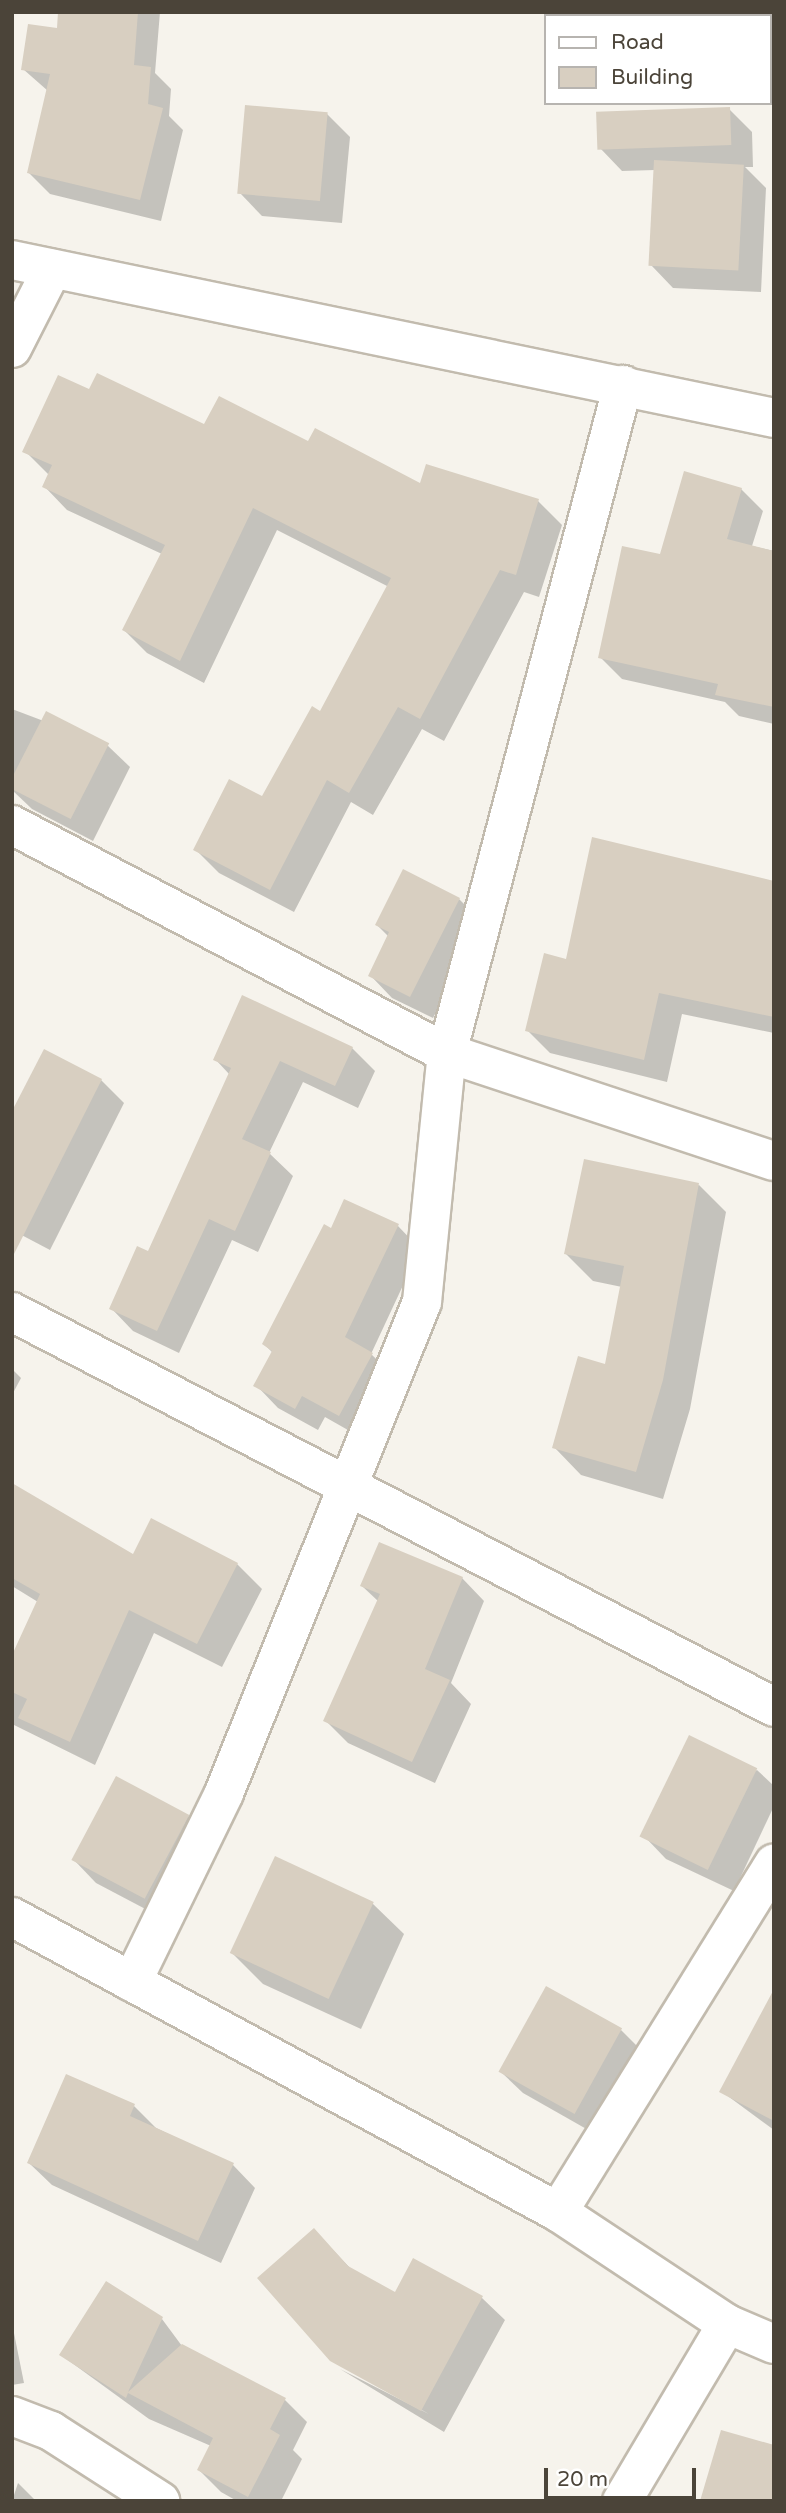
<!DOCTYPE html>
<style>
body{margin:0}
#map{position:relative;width:786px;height:2513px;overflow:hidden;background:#f6f3ec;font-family:"Varela Round",sans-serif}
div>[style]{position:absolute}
.shadow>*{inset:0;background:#0003}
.building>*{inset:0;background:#d8cfc1;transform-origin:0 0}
.roads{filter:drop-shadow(2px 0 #c2bbae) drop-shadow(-2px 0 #c2bbae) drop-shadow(0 2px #c2bbae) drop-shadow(0 -2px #c2bbae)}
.minor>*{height:38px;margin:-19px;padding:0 19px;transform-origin:19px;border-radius:19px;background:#fff}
.tertiary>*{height:38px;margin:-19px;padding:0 19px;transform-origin:19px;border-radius:19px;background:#fff}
span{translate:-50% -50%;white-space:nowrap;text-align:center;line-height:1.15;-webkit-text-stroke:5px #fff;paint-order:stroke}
.frame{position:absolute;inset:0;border:14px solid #4b4439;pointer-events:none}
.legend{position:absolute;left:544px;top:14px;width:228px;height:91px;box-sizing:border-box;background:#fff;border:2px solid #b7b4b0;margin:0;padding:9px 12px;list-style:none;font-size:21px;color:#4b4439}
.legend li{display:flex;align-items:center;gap:14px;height:35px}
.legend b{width:35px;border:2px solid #b7b4b0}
.scale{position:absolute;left:544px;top:2468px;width:152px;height:32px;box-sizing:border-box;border:4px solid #4b4439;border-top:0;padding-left:9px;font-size:21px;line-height:24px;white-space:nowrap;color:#4b4439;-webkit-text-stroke:5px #fff;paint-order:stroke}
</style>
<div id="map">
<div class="shadow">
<div style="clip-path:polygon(60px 12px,160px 12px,155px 73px,171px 89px,169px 116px,183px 130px,161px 221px,50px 194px,29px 173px,48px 91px,23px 69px,59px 30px)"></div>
<div style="clip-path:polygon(619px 12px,774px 12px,774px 82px,770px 16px)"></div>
<div style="clip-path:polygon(729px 109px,752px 132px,753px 167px,745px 167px,766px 188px,761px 292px,673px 288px,651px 265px,655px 170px,622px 171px,600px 148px)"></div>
<div style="clip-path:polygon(327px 114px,350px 137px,342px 223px,262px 216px,240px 193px)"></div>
<div style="clip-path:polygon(89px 392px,205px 426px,308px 444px,421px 485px,538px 501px,562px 525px,539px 597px,524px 592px,444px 741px,422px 729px,373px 815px,351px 802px,294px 912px,219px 873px,195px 849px,263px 799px,321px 713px,389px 587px,277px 530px,204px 683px,147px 653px,124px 630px,162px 554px,67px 510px,44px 486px,49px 475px,25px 451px)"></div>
<div style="clip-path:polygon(741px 489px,763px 511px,752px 546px,774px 551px,774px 724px,739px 716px,725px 702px,622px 679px,600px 657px,661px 556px)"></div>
<div style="clip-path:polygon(12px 709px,107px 745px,130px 767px,93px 841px,32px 809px,12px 790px)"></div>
<div style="clip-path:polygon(774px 883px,774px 1033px,682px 1014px,667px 1082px,550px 1053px,527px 1030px,567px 961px)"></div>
<div style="clip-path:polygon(459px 899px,482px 922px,433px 1018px,392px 998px,370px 975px,389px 937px,377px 925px)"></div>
<div style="clip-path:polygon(352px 1048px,375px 1071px,358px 1108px,303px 1082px,269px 1153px,293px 1176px,258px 1252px,232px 1240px,179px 1353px,133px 1331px,111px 1308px,149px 1253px,230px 1075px,215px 1059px)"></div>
<div style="clip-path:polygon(101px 1080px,124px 1103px,50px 1250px,12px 1230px)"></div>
<div style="clip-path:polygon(699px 1185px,726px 1212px,690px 1409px,663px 1499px,581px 1475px,554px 1447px,607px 1366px,622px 1287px,593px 1281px,566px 1254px)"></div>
<div style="clip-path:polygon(398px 1226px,420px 1249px,371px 1354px,395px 1377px,362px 1438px,325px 1417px,318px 1430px,278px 1408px,256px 1385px,273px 1353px,264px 1344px,332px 1230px)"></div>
<div style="clip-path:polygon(12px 1369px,21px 1378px,12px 1395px)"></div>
<div style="clip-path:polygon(12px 1485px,134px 1556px,237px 1564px,262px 1589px,222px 1667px,154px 1633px,95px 1765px,12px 1724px,12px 1659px,38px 1602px,12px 1586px)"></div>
<div style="clip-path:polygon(462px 1578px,484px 1601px,451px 1683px,471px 1704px,435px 1783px,348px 1743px,325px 1720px,379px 1602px,362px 1586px)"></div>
<div style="clip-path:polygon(757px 1770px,774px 1786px,774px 1806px,734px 1891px,666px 1859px,644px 1836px)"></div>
<div style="clip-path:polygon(188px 1816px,211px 1839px,170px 1922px,96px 1883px,74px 1860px)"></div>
<div style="clip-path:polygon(276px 1858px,373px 1904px,404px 1934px,361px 2029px,263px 1984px,233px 1954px)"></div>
<div style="clip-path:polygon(774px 2010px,774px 2130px,721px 2091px)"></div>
<div style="clip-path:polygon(621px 2030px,643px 2052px,597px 2135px,523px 2093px,500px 2071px)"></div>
<div style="clip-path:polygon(134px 2106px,156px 2128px,233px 2165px,255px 2188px,221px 2263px,52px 2185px,29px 2163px)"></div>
<div style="clip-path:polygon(314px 2230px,352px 2270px,396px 2294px,482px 2298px,505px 2320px,444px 2432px,340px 2369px,429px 2414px,334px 2361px)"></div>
<div style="clip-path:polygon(162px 2319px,182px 2346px,285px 2400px,307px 2422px,293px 2450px,302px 2459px,281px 2501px,237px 2501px,221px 2492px,199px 2470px,211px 2446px,149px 2419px,61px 2355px)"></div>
<div style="clip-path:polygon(12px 2323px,24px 2383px,12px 2385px)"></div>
<div style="clip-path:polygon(18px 2483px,36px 2501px,12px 2501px)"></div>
</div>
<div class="building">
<div style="clip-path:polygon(58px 12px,138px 12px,134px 65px,151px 67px,148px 104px,163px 108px,140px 200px,27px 173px,50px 74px,21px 70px,28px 24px,57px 28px)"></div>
<div style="left:245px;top:105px;width:83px;height:89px;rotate:5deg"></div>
<div style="left:730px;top:107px;width:38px;height:134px;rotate:88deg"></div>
<div style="left:654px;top:160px;width:90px;height:106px;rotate:3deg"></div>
<div style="clip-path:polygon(97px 373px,204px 424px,219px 396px,308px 441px,315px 428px,420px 483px,426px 464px,539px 499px,516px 575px,500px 570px,420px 719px,398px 707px,349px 793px,327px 780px,270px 890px,193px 850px,229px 779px,262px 796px,312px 706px,320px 711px,391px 578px,253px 508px,180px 661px,122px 630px,165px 545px,42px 487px,52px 465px,22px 452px,58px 375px,89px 389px)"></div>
<div style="clip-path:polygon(684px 471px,742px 488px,727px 539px,774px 551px,774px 707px,715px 695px,718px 684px,598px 658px,622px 546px,660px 554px)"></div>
<div style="left:46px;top:711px;width:71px;height:85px;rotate:27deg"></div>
<div style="clip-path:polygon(592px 837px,774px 881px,774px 1017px,659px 993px,644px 1060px,525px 1031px,544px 953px,566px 959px)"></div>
<div style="clip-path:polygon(403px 869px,460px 898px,410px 997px,368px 976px,389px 932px,375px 925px)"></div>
<div style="clip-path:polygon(242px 995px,353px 1047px,335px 1086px,280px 1061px,242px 1139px,271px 1152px,235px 1231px,209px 1219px,157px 1331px,109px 1309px,137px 1246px,148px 1251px,231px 1068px,213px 1060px)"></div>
<div style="clip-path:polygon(44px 1049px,102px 1079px,12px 1258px,12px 1111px)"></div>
<div style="clip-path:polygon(584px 1159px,699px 1183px,663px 1380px,636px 1472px,552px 1448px,578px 1356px,605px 1364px,624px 1266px,564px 1254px)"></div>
<div style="clip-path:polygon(344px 1199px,399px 1224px,345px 1337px,373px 1353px,339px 1416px,302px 1396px,295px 1409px,253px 1386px,272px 1351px,262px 1344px,324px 1224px,331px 1228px)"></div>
<div style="clip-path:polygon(12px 1483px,133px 1554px,151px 1518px,238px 1563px,197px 1644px,129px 1610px,70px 1742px,18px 1718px,27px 1699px,12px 1692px,12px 1655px,40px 1594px,12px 1578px)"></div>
<div style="clip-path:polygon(379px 1542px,463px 1577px,425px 1669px,450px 1680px,412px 1762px,323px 1721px,380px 1594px,360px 1586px)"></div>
<div style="left:689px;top:1735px;width:76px;height:113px;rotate:26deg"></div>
<div style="left:116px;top:1776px;width:83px;height:95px;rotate:28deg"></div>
<div style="left:275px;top:1856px;width:109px;height:107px;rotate:25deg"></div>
<div style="left:546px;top:1986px;width:87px;height:98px;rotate:29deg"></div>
<div style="clip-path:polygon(774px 1989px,774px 2121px,719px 2092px)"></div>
<div style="clip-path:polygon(66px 2074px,135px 2104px,130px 2116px,234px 2163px,198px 2241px,27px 2163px)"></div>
<div style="clip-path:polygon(314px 2228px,348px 2266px,395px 2292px,413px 2258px,483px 2296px,421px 2411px,330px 2361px,257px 2278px)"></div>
<div style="clip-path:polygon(106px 2281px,163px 2317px,128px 2392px,182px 2344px,286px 2398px,270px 2429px,280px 2435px,248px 2497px,197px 2470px,213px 2438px,128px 2393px,126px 2398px,59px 2355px)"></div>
<div style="clip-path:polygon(721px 2430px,774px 2445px,774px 2501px,700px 2501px)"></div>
</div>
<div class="roads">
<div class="minor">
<div style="left:12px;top:260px;width:778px;rotate:11.71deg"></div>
<div style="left:12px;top:348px;width:89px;rotate:-63.1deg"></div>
<div style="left:12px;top:825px;width:491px;rotate:27.7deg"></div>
<div style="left:447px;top:1053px;width:344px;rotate:18.3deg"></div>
<div style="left:12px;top:1312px;width:858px;rotate:27.4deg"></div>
<div style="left:132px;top:1982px;width:210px;rotate:-64deg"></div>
<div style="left:224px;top:1793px;width:529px;rotate:-68.04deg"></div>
<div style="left:422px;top:1302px;width:250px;rotate:-84.3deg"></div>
<div style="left:447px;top:1053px;width:691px;rotate:-75.24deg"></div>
<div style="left:558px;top:2212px;width:410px;rotate:-58.2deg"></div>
<div style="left:12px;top:2416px;width:42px;rotate:21deg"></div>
<div style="left:51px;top:2431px;width:130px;rotate:32.7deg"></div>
<div style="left:622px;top:2501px;width:206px;rotate:-59.3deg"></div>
</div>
<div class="tertiary">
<div style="left:12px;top:1917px;width:621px;rotate:28.38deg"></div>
<div style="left:558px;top:2212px;width:203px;rotate:33.5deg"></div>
<div style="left:727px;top:2324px;width:51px;rotate:23.1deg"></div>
</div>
</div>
<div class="frame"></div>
<ul class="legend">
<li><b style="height:9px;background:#fff"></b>Road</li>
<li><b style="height:19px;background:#d8cfc1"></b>Building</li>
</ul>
<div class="scale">20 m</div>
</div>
